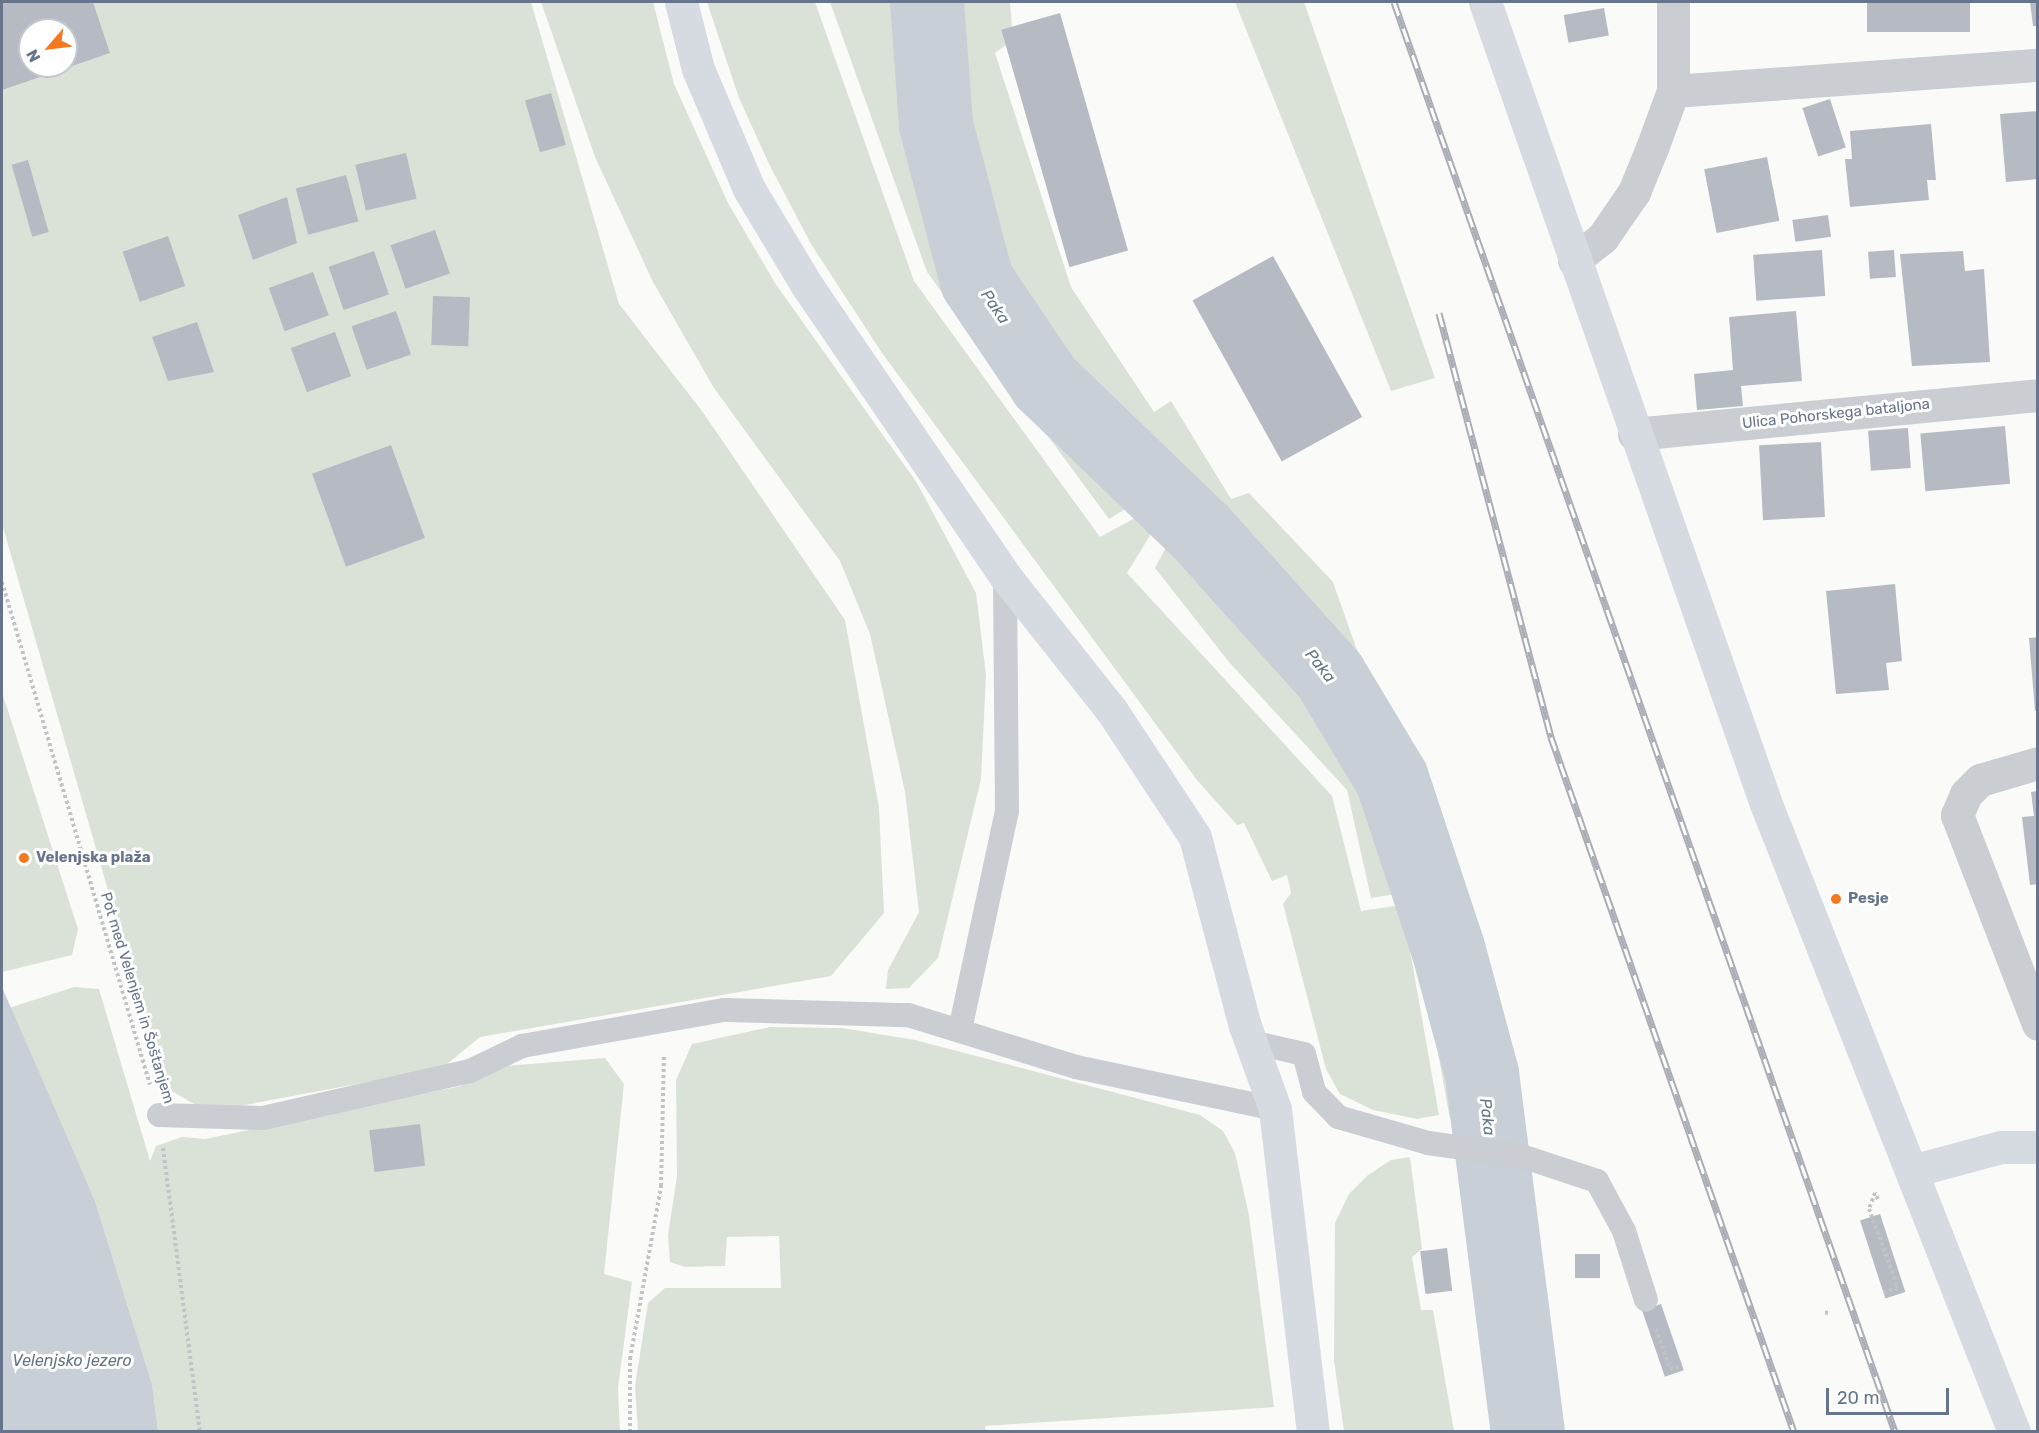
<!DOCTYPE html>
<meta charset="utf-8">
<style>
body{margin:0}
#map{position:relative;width:2039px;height:1433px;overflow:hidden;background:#fafaf8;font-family:Rubik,sans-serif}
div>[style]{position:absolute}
.green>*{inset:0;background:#dae2d8}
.water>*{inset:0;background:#c8cfd7}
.river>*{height:74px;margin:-37px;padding:0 37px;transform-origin:37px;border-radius:37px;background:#c8cfd7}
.building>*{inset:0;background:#b5bac3;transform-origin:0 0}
.path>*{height:4px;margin-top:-2px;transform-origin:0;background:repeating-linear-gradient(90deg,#c1c3c6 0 3px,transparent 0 6px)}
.lane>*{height:24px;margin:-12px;padding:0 12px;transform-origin:12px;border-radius:12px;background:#cacdd2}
.street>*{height:33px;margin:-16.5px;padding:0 16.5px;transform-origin:16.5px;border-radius:16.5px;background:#cacdd2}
.secondary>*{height:33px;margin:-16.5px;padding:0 16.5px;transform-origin:16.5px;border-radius:16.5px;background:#d6dbe1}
.rail>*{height:7px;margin-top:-3.5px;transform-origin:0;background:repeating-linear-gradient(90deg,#fff 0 14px,#a9aeb6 0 28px);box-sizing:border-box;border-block:2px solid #a9aeb6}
.dots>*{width:16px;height:16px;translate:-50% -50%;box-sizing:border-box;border:3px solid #fff;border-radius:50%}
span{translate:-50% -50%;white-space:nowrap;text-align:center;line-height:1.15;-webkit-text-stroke:6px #fff;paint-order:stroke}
.street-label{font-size:15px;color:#66748c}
.poi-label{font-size:15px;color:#66748c;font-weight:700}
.left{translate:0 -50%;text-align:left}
.water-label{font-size:16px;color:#637686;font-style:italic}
.frame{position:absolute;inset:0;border:3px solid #66748c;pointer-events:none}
.north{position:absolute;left:18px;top:18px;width:60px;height:60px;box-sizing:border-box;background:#fff;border:2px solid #c2c7d1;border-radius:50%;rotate:242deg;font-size:16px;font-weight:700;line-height:24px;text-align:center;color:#66748c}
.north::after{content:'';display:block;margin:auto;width:21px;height:27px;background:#f4781e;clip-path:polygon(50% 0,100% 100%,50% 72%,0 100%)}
.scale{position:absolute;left:1826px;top:1388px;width:123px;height:27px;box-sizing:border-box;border:3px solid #66748c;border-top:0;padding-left:8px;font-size:18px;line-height:21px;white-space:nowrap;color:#66748c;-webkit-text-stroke:4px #fff;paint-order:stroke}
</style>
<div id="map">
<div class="green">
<div style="clip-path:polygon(92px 2px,531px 2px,619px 304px,702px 411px,845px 620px,879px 808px,884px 913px,831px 976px,480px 1037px,442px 1068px,234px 1107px,194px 1104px,165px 1087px,2px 524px,2px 70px,30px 57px,30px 66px,66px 66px,100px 23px)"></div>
<div style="clip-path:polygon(541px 2px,653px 2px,674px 84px,728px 203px,775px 283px,917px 483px,976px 593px,986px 675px,981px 779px,938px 958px,909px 988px,886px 989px,888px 970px,919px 912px,905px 792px,870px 634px,840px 561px,714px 388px,653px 282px,595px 157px)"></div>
<div style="clip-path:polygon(707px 2px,815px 2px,914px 281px,1100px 537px,1137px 517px,1151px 534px,1127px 573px,1332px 796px,1361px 911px,1395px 906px,1405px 922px,1439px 1115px,1417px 1119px,1373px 1110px,1340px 1094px,1326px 1069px,1283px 904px,1291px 893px,1287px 875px,1272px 881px,1244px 823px,1237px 825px,1197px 780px,882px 353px,811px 244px,769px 164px,739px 98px)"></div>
<div style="clip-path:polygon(830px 2px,907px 2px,915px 125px,943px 239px,1010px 369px,1037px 404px,1143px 498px,1109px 519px,927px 272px)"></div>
<div style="clip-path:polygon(951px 2px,1010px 2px,1013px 40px,995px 53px,1071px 287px,1154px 412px,1171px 401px,1231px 499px,1249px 493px,1333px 582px,1370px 687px,1265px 573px,1087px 400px,1040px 333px,1003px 259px,964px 138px,951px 62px)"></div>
<div style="clip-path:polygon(1235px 2px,1304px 2px,1435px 378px,1391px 391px)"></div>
<div style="clip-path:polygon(1172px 536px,1230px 587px,1340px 719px,1382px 799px,1467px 1057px,1470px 1123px,1450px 1119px,1409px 892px,1371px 898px,1347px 790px,1229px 662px,1155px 568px)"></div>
<div style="clip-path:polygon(2px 692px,78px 929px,72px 955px,2px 972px)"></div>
<div style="clip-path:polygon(74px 987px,99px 989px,150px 1161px,156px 1146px,182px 1137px,205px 1139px,461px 1086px,478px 1068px,605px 1058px,624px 1084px,604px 1274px,632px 1282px,618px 1388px,620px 1431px,158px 1431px,152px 1384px,95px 1201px,9px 1008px)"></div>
<div style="clip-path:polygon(770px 1027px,842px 1028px,915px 1040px,1200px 1115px,1223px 1131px,1235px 1153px,1249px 1215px,1274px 1407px,985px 1426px,986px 1432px,638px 1431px,635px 1386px,648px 1303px,665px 1288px,781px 1288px,779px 1236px,727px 1237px,725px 1266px,685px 1267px,670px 1262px,668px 1235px,677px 1176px,676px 1080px,692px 1044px)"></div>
<div style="clip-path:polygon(1410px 1157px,1422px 1249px,1412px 1257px,1421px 1310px,1433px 1310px,1454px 1431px,1344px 1431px,1334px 1361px,1335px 1223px,1349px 1194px,1368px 1175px,1391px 1160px)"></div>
</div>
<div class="water">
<div style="clip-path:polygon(2px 987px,95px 1201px,152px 1384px,158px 1431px,2px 1431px)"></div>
</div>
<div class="river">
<div style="left:927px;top:2px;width:123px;rotate:85.8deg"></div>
<div style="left:936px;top:125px;width:161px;rotate:75.3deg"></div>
<div style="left:977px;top:281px;width:122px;rotate:56deg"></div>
<div style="left:1045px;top:382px;width:215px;rotate:43.9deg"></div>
<div style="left:1200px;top:531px;width:195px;rotate:48.1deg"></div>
<div style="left:1330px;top:676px;width:120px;rotate:59deg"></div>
<div style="left:1392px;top:779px;width:178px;rotate:71.7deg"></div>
<div style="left:1448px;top:948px;width:131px;rotate:74.9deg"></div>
<div style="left:1482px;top:1074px;width:361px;rotate:82.7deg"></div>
</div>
<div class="building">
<div style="clip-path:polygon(evenodd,2px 2px,93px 2px,110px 53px,2px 90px,2px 2px,30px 30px,66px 30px,66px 66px,30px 66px,30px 30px)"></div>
<div style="left:1867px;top:2px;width:103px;height:30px"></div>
<div style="clip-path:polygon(2030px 2px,2038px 2px,2038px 26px,2033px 26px)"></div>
<div style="left:1604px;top:8px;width:28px;height:41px;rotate:80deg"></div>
<div style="left:1060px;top:13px;width:247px;height:61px;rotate:74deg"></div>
<div style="left:551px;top:93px;width:54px;height:27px;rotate:74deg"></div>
<div style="left:1830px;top:99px;width:51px;height:29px;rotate:72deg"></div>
<div style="clip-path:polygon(2038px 111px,2038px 179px,2006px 182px,2000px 114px)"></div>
<div style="clip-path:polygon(1931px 124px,1936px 180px,1927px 180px,1929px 200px,1850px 207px,1845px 159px,1852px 159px,1850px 131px)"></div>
<div style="left:406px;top:153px;width:47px;height:52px;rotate:77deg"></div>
<div style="left:1767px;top:157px;width:65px;height:64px;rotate:79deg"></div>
<div style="left:28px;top:160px;width:75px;height:17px;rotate:74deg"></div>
<div style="left:346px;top:175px;width:48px;height:52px;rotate:75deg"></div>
<div style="clip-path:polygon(287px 197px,297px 243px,253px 260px,238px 215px)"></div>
<div style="left:1828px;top:215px;width:22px;height:36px;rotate:82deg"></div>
<div style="left:435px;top:230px;width:46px;height:47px;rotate:71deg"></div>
<div style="left:168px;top:236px;width:53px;height:48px;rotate:71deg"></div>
<div style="left:1822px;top:250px;width:46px;height:69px;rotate:86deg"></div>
<div style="left:1894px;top:250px;width:27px;height:26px;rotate:86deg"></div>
<div style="left:374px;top:251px;width:46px;height:48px;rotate:71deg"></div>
<div style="clip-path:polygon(1963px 251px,1965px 271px,1984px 269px,1990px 362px,1912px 366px,1900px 254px)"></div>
<div style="left:1273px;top:256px;width:184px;height:92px;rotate:61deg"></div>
<div style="left:313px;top:272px;width:46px;height:47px;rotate:70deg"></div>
<div style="left:433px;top:296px;width:37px;height:49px;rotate:2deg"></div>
<div style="left:396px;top:311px;width:46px;height:47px;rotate:71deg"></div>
<div style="clip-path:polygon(1796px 311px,1802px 381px,1741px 386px,1743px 406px,1697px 410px,1694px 374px,1733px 370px,1729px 317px)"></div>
<div style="clip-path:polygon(197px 322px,214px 372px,168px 381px,152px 337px)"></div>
<div style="left:335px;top:332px;width:47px;height:47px;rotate:70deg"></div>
<div style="left:2005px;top:426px;width:58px;height:85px;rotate:85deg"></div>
<div style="left:1908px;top:428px;width:40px;height:40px;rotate:86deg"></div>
<div style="left:1821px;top:442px;width:75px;height:62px;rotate:87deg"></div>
<div style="left:391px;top:445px;width:99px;height:84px;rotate:70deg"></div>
<div style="clip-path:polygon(1895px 584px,1902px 661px,1886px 663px,1889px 690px,1836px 694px,1826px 591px)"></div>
<div style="clip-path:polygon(2038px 637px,2038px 711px,2035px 711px,2029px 638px)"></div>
<div style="clip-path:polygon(2038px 791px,2038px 884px,2030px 885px,2022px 817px,2034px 816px,2031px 792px)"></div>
<div style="left:420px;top:1124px;width:42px;height:51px;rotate:83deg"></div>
<div style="left:1880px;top:1214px;width:82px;height:21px;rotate:72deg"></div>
<div style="left:1447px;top:1248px;width:43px;height:27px;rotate:83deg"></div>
<div style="left:1575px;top:1254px;width:25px;height:24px"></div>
<div style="left:1661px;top:1304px;width:70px;height:20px;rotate:71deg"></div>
</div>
<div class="path">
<div style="left:2px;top:582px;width:524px;rotate:73.6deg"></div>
<div style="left:163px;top:1148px;width:286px;rotate:82.6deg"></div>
<div style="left:1878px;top:1199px;width:7px;rotate:-117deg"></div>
<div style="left:1875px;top:1193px;width:17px;rotate:111deg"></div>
<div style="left:1869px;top:1209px;width:84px;rotate:69.8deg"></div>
<div style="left:1898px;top:1288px;width:17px;rotate:163deg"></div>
<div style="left:1825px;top:1313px;width:5px;rotate:-11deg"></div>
<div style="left:1656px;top:1329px;width:42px;rotate:70.7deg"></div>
<div style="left:1670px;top:1369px;width:8px;rotate:-14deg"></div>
<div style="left:630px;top:1432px;width:73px;rotate:-90deg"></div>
<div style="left:630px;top:1359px;width:176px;rotate:-79.8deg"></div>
<div style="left:661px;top:1186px;width:131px;rotate:-88.7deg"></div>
</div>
<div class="lane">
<div style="left:960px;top:1030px;width:224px;rotate:-77.9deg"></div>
<div style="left:1007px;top:811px;width:235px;rotate:-90.5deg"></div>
<div style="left:1251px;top:1042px;width:54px;rotate:12.8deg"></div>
<div style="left:1304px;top:1054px;width:39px;rotate:75deg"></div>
<div style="left:1314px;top:1092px;width:35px;rotate:46deg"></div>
<div style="left:1338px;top:1117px;width:94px;rotate:16.1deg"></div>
<div style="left:1428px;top:1143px;width:94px;rotate:8deg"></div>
<div style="left:1521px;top:1156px;width:80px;rotate:18.2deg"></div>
<div style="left:1597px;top:1181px;width:57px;rotate:61.6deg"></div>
<div style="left:1624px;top:1231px;width:72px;rotate:72.3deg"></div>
<div style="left:159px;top:1115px;width:104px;rotate:1.7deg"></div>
<div style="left:263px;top:1118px;width:212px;rotate:-12.8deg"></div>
<div style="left:470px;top:1071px;width:58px;rotate:-25.7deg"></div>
<div style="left:522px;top:1046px;width:205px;rotate:-10.1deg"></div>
<div style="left:724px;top:1010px;width:184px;rotate:1.6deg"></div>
<div style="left:908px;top:1015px;width:176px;rotate:17.2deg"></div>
<div style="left:1076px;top:1067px;width:203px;rotate:11.9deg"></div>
</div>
<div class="street">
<div style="left:1673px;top:91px;width:366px;rotate:-4.1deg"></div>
<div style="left:1574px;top:260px;width:37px;rotate:-38deg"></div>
<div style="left:1603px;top:237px;width:55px;rotate:-55.4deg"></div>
<div style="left:1634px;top:192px;width:48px;rotate:-67.8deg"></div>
<div style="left:1652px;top:148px;width:61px;rotate:-69.8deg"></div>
<div style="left:1673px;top:91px;width:89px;rotate:-90deg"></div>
<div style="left:1634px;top:434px;width:406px;rotate:-5.5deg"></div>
<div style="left:2038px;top:763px;width:60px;rotate:163.7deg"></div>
<div style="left:1980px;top:780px;width:20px;rotate:135deg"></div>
<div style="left:1966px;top:794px;width:23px;rotate:113deg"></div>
<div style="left:1957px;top:815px;width:224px;rotate:68.8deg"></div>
</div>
<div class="secondary">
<div style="left:681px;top:2px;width:69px;rotate:75.8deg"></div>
<div style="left:698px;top:69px;width:130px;rotate:67deg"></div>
<div style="left:749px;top:189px;width:114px;rotate:59deg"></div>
<div style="left:808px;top:287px;width:350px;rotate:55.7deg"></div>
<div style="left:1005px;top:576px;width:172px;rotate:51.6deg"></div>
<div style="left:1112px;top:711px;width:151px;rotate:56.6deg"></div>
<div style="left:1195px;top:837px;width:196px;rotate:75.2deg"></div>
<div style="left:1245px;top:1026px;width:88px;rotate:70.1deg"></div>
<div style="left:1275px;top:1109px;width:325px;rotate:83.3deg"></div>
<div style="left:1485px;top:2px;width:850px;rotate:70.69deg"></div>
<div style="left:1766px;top:804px;width:675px;rotate:68.45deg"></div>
<div style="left:1912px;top:1171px;width:92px;rotate:-15.1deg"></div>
<div style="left:2001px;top:1147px;width:37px"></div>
</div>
<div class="rail">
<div style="left:1394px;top:2px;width:1515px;rotate:70.69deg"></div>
<div style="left:1439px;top:313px;width:439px;rotate:75.2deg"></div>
<div style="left:1551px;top:737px;width:736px;rotate:70.73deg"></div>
</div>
<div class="dots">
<div style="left:24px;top:858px;background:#f4781e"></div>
<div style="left:1836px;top:899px;background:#f4781e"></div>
</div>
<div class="street-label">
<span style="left:1836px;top:414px;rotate:-6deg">Ulica Pohorskega bataljona</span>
<span style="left:137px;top:998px;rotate:73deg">Pot med Velenjem in Šoštanjem</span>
</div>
<div class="poi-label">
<span class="left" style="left:36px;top:858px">Velenjska plaža</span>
<span class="left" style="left:1848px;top:899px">Pesje</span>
</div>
<div class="water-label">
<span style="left:995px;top:307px;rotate:56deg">Paka</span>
<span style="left:1320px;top:666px;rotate:51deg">Paka</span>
<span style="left:1487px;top:1117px;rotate:83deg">Paka</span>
<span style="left:72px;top:1361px">Velenjsko jezero</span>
</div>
<div class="frame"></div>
<div class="north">N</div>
<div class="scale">20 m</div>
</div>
